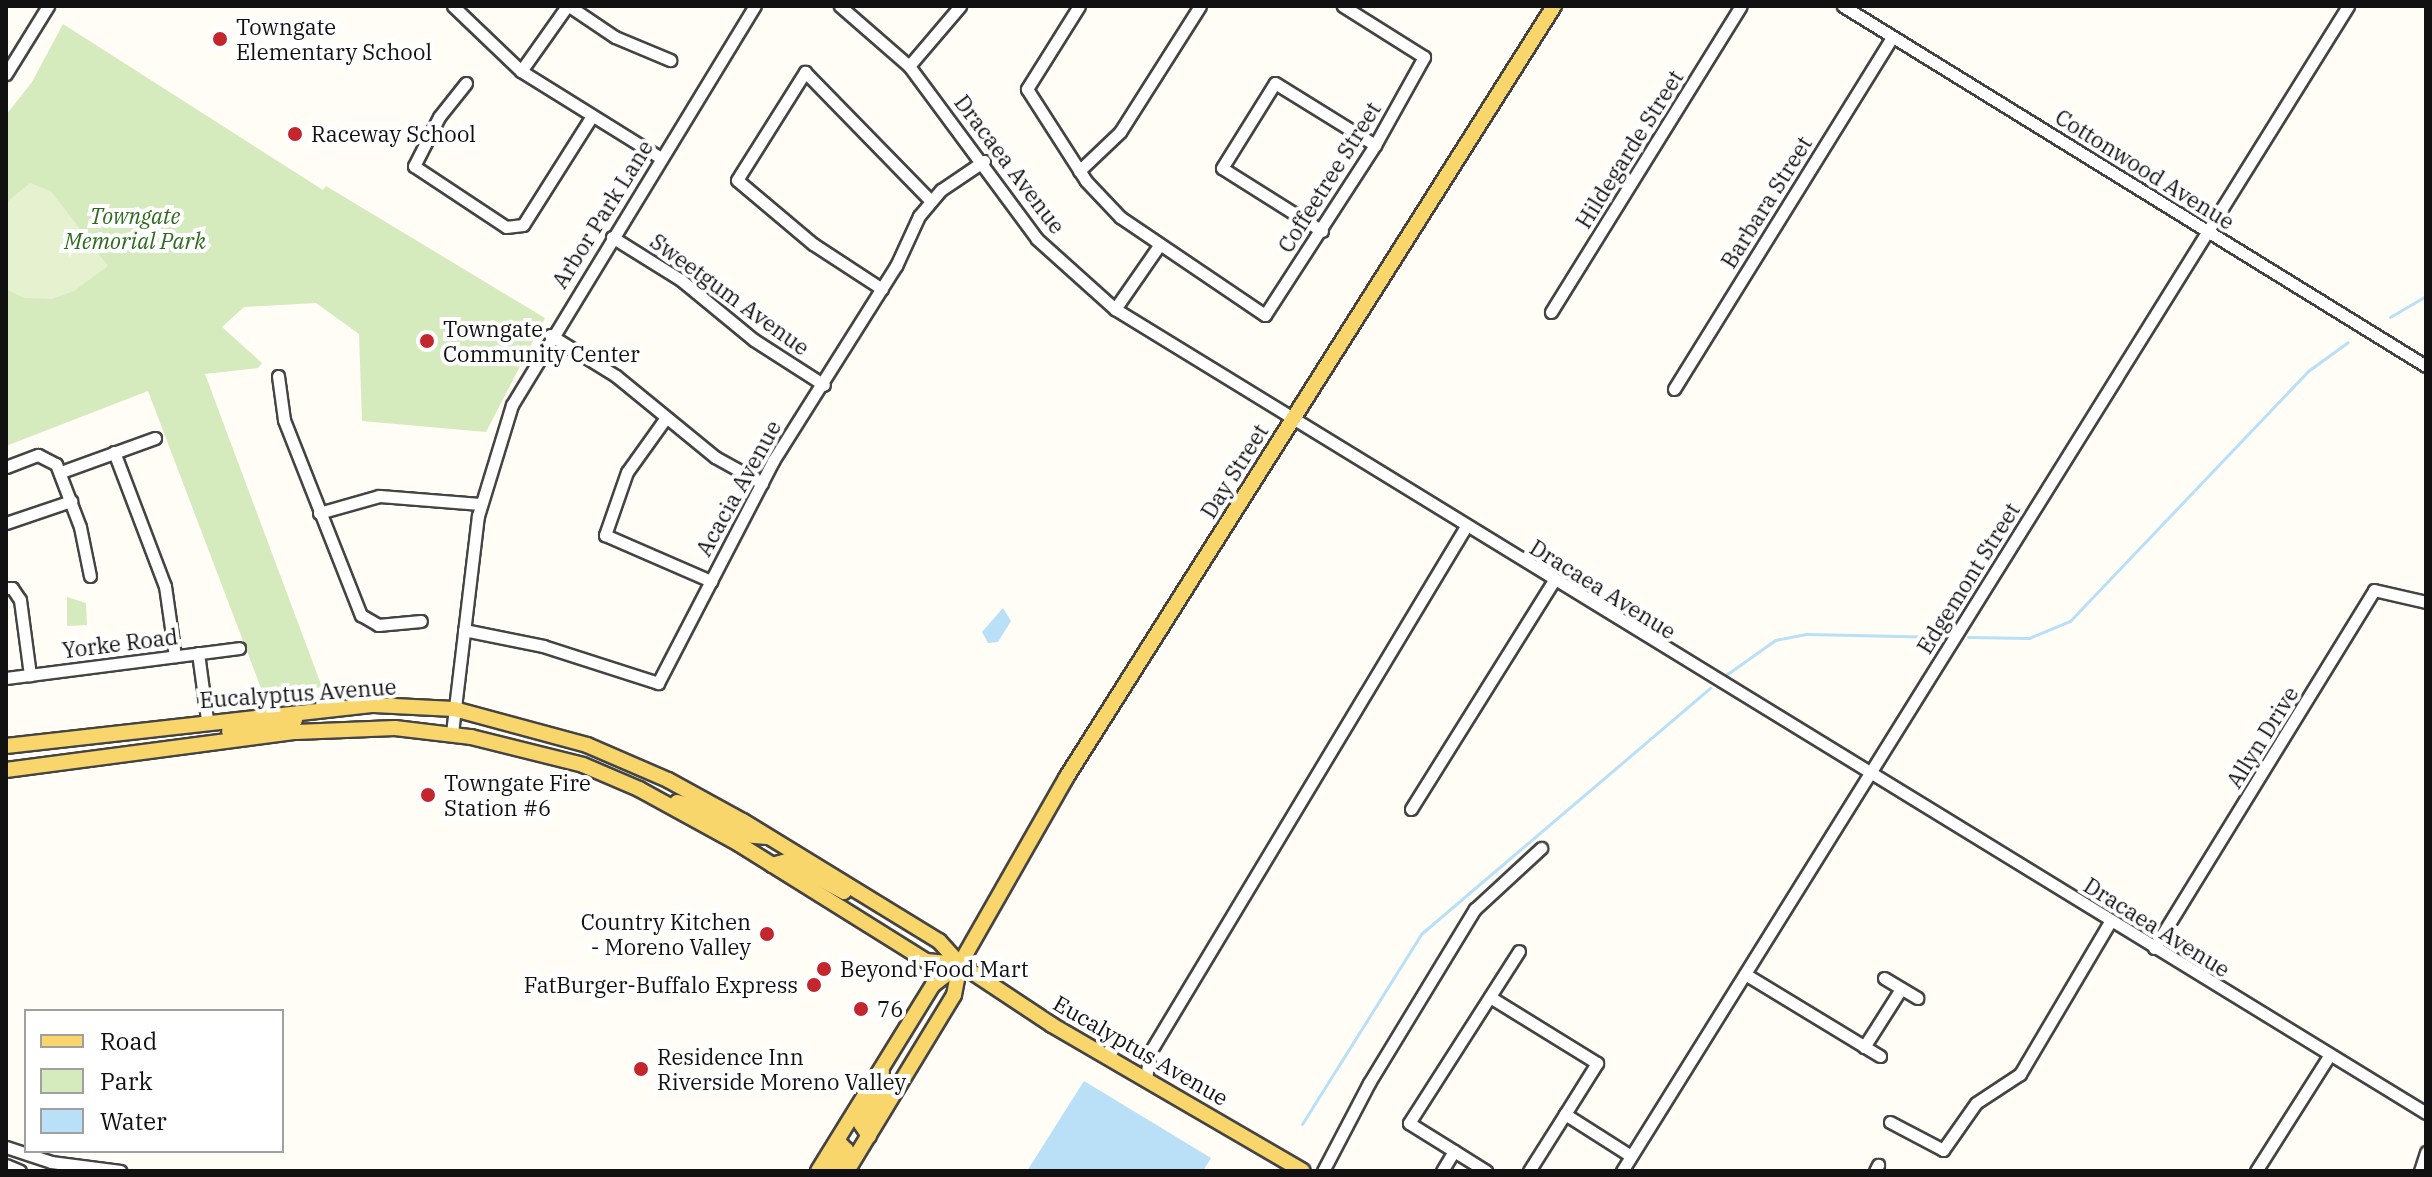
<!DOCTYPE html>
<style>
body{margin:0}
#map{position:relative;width:2432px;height:1177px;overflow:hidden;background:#fffdf5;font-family:"IBM Plex Serif",serif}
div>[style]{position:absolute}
.green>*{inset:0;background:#d5ebbd}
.pitch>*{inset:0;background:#e6f2cf}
.water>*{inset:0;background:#b9e0f7}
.stream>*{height:3px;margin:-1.5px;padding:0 1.5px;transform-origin:1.5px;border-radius:1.5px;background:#b9e0f7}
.roads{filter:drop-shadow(2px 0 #444) drop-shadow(-2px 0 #444) drop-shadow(0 2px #444) drop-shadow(0 -2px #444)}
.minor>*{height:11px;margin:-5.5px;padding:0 5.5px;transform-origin:5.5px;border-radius:5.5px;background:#fff}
.major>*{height:14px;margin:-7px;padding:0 7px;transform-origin:7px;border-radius:7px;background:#f9d66b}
.dots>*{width:22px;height:22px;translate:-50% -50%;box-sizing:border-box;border:4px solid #fff;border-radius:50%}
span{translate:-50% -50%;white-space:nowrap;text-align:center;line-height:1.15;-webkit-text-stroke:8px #fff;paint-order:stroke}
.poi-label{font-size:22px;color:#111}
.left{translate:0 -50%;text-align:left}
.right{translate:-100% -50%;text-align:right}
.street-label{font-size:22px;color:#111}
.park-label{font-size:22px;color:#2f6b1f;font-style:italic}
.frame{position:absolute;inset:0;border:8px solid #111;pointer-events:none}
.legend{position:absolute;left:24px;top:1009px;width:260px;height:144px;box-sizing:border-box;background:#fff;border:2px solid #a0a0a0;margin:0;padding:10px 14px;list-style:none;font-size:24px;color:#111}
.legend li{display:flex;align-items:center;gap:16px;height:40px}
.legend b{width:40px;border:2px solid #a0a0a0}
</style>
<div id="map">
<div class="green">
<div style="clip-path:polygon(63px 24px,323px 190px,326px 186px,545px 318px,486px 432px,362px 421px,359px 334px,316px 303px,244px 307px,222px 327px,262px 363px,258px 368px,205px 374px,322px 687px,264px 696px,148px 391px,6px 446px,6px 115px,32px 82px)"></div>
<div style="clip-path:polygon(67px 597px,86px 603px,87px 625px,67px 626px)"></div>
</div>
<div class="pitch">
<div style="clip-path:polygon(30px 183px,51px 191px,108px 266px,74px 291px,52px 299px,24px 298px,6px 289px,6px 203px)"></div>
</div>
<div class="water">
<div style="clip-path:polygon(1003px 608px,1011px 621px,998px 642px,988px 643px,982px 632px)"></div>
<div style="clip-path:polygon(1084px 1081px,1211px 1158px,1203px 1171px,1027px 1171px)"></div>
</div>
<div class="stream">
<div style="left:2390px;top:317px;width:42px;rotate:-30.3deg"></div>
<div style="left:1968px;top:637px;width:61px;rotate:0.9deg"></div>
<div style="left:2029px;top:638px;width:44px;rotate:-22.5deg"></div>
<div style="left:2070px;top:621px;width:345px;rotate:-46.4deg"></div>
<div style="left:2308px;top:371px;width:49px;rotate:-35.9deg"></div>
<div style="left:1726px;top:675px;width:60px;rotate:-35.5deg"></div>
<div style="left:1775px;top:640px;width:33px;rotate:-11deg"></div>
<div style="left:1807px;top:634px;width:137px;rotate:1.3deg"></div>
<div style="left:1302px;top:1124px;width:224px;rotate:-57.9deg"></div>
<div style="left:1421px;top:934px;width:380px;rotate:-40.4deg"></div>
</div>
<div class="roads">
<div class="minor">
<div style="left:453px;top:6px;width:94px;rotate:43.7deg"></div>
<div style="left:521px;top:71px;width:165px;rotate:31.9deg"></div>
<div style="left:569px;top:6px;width:55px;rotate:34deg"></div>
<div style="left:615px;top:37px;width:60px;rotate:22.7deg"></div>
<div style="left:840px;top:6px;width:91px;rotate:41deg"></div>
<div style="left:909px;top:66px;width:215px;rotate:53.5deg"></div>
<div style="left:1037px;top:239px;width:105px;rotate:41.9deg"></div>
<div style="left:1115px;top:309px;width:1538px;rotate:31.52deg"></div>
<div style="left:1079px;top:6px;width:98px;rotate:122.1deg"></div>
<div style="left:1027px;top:89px;width:109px;rotate:57.3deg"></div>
<div style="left:1086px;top:181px;width:50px;rotate:46.6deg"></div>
<div style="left:1120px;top:217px;width:175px;rotate:34.1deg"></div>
<div style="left:1265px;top:315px;width:202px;rotate:-57.1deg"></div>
<div style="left:1375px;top:145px;width:101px;rotate:-60.9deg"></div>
<div style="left:1424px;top:57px;width:96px;rotate:-147.8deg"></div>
<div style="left:1843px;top:6px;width:685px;rotate:31.7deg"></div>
<div style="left:909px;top:66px;width:79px;rotate:-49.6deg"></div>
<div style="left:521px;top:71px;width:80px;rotate:-54.7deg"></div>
<div style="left:6px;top:74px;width:80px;rotate:-58.3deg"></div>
<div style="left:466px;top:83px;width:43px;rotate:128.5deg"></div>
<div style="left:439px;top:117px;width:55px;rotate:117deg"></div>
<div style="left:414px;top:166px;width:110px;rotate:33.5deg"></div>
<div style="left:506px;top:227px;width:17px;rotate:-7deg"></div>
<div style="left:523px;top:225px;width:129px;rotate:-57.7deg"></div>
<div style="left:1079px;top:171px;width:57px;rotate:-43.6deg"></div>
<div style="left:1120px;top:132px;width:149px;rotate:-57.6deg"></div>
<div style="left:1322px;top:231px;width:118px;rotate:-147.8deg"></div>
<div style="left:1222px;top:168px;width:100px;rotate:-58.1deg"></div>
<div style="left:1275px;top:83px;width:118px;rotate:31.8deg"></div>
<div style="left:612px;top:237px;width:81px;rotate:31.9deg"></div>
<div style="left:681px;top:280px;width:94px;rotate:39.4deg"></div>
<div style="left:754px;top:340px;width:83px;rotate:32.7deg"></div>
<div style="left:882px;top:289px;width:82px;rotate:-146.9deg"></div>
<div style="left:813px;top:244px;width:99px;rotate:-139.9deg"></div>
<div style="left:737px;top:180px;width:128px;rotate:-57.8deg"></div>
<div style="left:805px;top:72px;width:179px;rotate:45.7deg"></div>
<div style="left:1115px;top:309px;width:75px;rotate:-55.3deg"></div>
<div style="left:1551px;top:312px;width:360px;rotate:-58.2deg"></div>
<div style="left:550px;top:335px;width:78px;rotate:31.8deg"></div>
<div style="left:616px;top:376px;width:128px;rotate:39.3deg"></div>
<div style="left:715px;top:457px;width:54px;rotate:29deg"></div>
<div style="left:278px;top:376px;width:44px;rotate:82.2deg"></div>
<div style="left:284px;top:420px;width:210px;rotate:68.5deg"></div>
<div style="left:361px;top:615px;width:20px;rotate:30deg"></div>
<div style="left:378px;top:625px;width:43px;rotate:-5.3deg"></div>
<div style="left:1674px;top:389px;width:414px;rotate:-58.2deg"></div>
<div style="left:665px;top:419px;width:65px;rotate:125.6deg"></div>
<div style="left:627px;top:472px;width:67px;rotate:109.2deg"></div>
<div style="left:605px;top:535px;width:116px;rotate:23.5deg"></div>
<div style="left:114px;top:452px;width:143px;rotate:69.2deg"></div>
<div style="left:165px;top:586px;width:71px;rotate:81.9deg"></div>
<div style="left:6px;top:467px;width:34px;rotate:-21deg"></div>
<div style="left:38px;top:455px;width:20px;rotate:27deg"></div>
<div style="left:56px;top:464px;width:67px;rotate:69.1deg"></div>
<div style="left:80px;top:527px;width:50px;rotate:78.5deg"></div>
<div style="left:61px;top:472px;width:100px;rotate:-19.9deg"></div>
<div style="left:319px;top:513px;width:62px;rotate:-15.8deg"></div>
<div style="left:379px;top:496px;width:102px;rotate:4.5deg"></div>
<div style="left:6px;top:523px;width:69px;rotate:-18.7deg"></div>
<div style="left:6px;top:588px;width:6px"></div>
<div style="left:12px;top:588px;width:14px;rotate:56deg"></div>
<div style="left:20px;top:600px;width:76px;rotate:82.4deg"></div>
<div style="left:464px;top:630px;width:81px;rotate:11.4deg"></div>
<div style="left:543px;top:646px;width:121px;rotate:17.8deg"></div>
<div style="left:658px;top:683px;width:250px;rotate:-62.6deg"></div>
<div style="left:773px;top:461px;width:231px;rotate:-57.8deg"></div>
<div style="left:896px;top:266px;width:55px;rotate:-65.3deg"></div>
<div style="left:919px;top:216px;width:34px;rotate:-50deg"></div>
<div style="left:941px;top:190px;width:52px;rotate:-34deg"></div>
<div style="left:198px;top:653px;width:68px;rotate:82.3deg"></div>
<div style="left:6px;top:678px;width:235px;rotate:-7.3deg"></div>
<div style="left:452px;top:733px;width:219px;rotate:-83.2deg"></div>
<div style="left:478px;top:516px;width:116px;rotate:-73deg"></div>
<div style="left:512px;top:405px;width:467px;rotate:-58.7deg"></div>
<div style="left:1411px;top:809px;width:268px;rotate:-58deg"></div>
<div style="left:2154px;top:948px;width:420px;rotate:-58.4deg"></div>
<div style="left:2374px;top:590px;width:53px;rotate:13deg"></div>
<div style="left:1745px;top:974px;width:158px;rotate:31.3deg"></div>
<div style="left:1884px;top:978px;width:39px;rotate:31deg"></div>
<div style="left:1490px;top:997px;width:126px;rotate:31.7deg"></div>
<div style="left:1597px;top:1063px;width:60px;rotate:122.1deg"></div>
<div style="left:1864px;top:1047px;width:69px;rotate:-57.5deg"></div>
<div style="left:1146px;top:1079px;width:27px;rotate:-82deg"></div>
<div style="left:1150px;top:1052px;width:611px;rotate:-58.99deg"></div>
<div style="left:1890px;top:1122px;width:60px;rotate:27.8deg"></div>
<div style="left:1943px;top:1150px;width:57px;rotate:-54.9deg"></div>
<div style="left:1976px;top:1103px;width:53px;rotate:-33.4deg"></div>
<div style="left:2020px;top:1074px;width:177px;rotate:-59.4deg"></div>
<div style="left:6px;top:1147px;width:47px;rotate:18.4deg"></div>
<div style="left:51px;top:1162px;width:70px;rotate:7.4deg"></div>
<div style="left:1454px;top:1151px;width:53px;rotate:-148.1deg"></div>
<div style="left:1409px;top:1123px;width:204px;rotate:-57.4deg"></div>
<div style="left:6px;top:1165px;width:15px;rotate:23deg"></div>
<div style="left:1323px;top:1171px;width:99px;rotate:-62.4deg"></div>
<div style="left:1369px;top:1083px;width:204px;rotate:-58.7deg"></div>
<div style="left:1475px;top:909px;width:90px;rotate:-42.7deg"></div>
<div style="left:1442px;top:1171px;width:23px;rotate:-59deg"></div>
<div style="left:1454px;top:1151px;width:38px;rotate:32deg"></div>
<div style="left:1529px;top:1171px;width:67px;rotate:-57.7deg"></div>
<div style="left:1565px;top:1114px;width:78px;rotate:32.5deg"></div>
<div style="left:1622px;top:1171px;width:1373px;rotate:-58.07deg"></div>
<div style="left:1875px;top:1171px;width:7px;rotate:-63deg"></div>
<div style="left:2256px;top:1171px;width:136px;rotate:-57.6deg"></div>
<div style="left:2420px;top:1171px;width:20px;rotate:-72deg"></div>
</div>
<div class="major">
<div style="left:229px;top:731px;width:67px;rotate:-9.5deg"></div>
<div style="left:6px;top:746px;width:370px;rotate:-6.4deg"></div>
<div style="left:374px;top:705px;width:80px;rotate:2.9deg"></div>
<div style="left:454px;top:709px;width:138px;rotate:15.1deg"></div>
<div style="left:587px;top:745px;width:88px;rotate:23.4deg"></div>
<div style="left:668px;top:780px;width:85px;rotate:28.7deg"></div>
<div style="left:743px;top:821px;width:230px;rotate:31.5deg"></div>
<div style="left:939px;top:941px;width:31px;rotate:48deg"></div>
<div style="left:960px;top:964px;width:110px;rotate:33.5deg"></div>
<div style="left:1052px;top:1025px;width:290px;rotate:30.2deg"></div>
<div style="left:6px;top:770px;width:292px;rotate:-7.5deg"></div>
<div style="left:296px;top:732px;width:99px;rotate:-2.3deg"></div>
<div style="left:395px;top:728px;width:77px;rotate:6.8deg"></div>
<div style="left:471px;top:737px;width:115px;rotate:14deg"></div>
<div style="left:583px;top:765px;width:61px;rotate:23.2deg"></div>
<div style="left:639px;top:789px;width:114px;rotate:28.8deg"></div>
<div style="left:739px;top:844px;width:221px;rotate:32deg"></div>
<div style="left:926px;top:961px;width:34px;rotate:5deg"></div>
<div style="left:677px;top:802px;width:22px;rotate:16deg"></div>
<div style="left:698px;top:808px;width:52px;rotate:31deg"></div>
<div style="left:743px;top:835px;width:24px;rotate:5deg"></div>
<div style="left:772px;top:865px;width:16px;rotate:-15deg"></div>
<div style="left:787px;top:861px;width:65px;rotate:28.5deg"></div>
<div style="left:869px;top:1136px;width:14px;rotate:-124deg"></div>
<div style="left:861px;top:1124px;width:36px;rotate:-58deg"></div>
<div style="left:880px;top:1093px;width:22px;rotate:-85deg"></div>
<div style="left:818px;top:1171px;width:219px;rotate:-58.3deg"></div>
<div style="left:933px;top:985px;width:34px;rotate:-38deg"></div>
<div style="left:833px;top:1171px;width:25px;rotate:-58deg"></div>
<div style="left:846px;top:1150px;width:13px;rotate:-132deg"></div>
<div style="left:847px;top:1171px;width:206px;rotate:-58.7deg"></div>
<div style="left:954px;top:995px;width:32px;rotate:-79deg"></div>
<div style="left:960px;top:964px;width:214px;rotate:-60.3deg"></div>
<div style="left:1066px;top:778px;width:913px;rotate:-57.7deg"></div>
</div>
</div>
<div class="dots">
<div style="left:220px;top:39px;background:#c4262e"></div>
<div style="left:295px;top:134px;background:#c4262e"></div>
<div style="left:427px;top:341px;background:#c4262e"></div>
<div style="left:428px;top:795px;background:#c4262e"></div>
<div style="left:767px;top:934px;background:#c4262e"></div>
<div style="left:824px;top:969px;background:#c4262e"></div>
<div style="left:814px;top:985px;background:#c4262e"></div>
<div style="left:861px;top:1009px;background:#c4262e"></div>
<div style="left:641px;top:1069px;background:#c4262e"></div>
</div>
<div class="poi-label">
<span class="left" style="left:236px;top:39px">Towngate<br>Elementary School</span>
<span class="left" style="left:311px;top:134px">Raceway School</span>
<span class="left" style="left:443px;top:341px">Towngate<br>Community Center</span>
<span class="left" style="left:444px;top:795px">Towngate Fire<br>Station #6</span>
<span class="right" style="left:751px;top:934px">Country Kitchen<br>- Moreno Valley</span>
<span class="left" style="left:840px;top:969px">Beyond Food Mart</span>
<span class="right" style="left:798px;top:985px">FatBurger-Buffalo Express</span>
<span class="left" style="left:877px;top:1009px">76</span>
<span class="left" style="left:657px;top:1069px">Residence Inn<br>Riverside Moreno Valley</span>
</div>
<div class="street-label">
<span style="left:1629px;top:149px;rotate:-58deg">Hildegarde Street</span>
<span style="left:1010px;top:164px;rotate:53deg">Dracaea Avenue</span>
<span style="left:2145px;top:169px;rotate:32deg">Cottonwood Avenue</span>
<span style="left:1329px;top:177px;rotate:-58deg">Coffeetree Street</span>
<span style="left:1766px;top:202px;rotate:-58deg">Barbara Street</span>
<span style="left:602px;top:214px;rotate:-58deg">Arbor Park Lane</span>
<span style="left:730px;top:294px;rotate:36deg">Sweetgum Avenue</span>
<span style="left:1234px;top:471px;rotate:-58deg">Day Street</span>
<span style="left:738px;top:488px;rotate:-61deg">Acacia Avenue</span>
<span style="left:1968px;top:578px;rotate:-58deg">Edgemont Street</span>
<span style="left:1603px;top:589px;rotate:32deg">Dracaea Avenue</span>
<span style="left:120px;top:643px;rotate:-7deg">Yorke Road</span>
<span style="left:298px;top:693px;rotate:-4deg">Eucalyptus Avenue</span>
<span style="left:2262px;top:737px;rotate:-58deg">Allyn Drive</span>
<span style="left:2157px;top:927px;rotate:32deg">Dracaea Avenue</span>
<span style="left:1141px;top:1050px;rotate:30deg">Eucalyptus Avenue</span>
</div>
<div class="park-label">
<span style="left:135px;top:228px">Towngate<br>Memorial Park</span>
</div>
<div class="frame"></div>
<ul class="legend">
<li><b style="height:10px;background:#f9d66b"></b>Road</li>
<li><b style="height:22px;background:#d5ebbd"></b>Park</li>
<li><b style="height:22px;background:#b9e0f7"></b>Water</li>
</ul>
</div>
